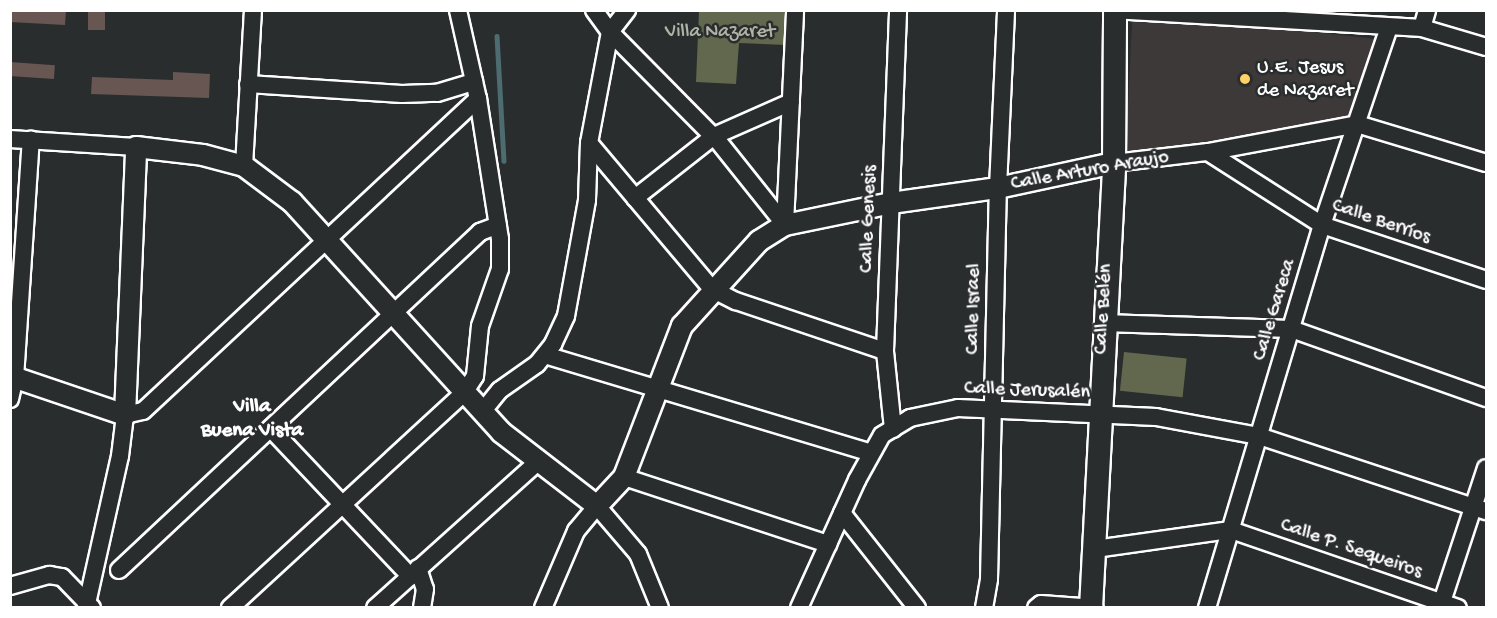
<!DOCTYPE html>
<meta charset="utf-8">
<style>
body{margin:0}
#map{position:relative;width:1497px;height:618px;overflow:hidden;background:#2a2d2e;font-family:"Gochi Hand",sans-serif}
div>[style]{position:absolute}
.built>*{inset:0;background:#3d3939}
.green>*{inset:0;background:#61684e;transform-origin:0 0}
.stream>*{height:4.5px;margin:-2.25px;padding:0 2.25px;transform-origin:2.25px;border-radius:2.25px;background:#4d6c70}
.building>*{inset:0;background:#685653;transform-origin:0 0}
.roads{filter:drop-shadow(2px 0 #fff) drop-shadow(-2px 0 #fff) drop-shadow(0 2px #fff) drop-shadow(0 -2px #fff)}
.minor>*{height:16px;margin:-8px;padding:0 8px;transform-origin:8px;border-radius:8px;background:#2a2d2e}
.tertiary>*{height:20px;margin:-10px;padding:0 10px;transform-origin:10px;border-radius:10px;background:#2a2d2e}
.secondary>*{height:22px;margin:-11px;padding:0 11px;transform-origin:11px;border-radius:11px;background:#2a2d2e}
.dots>*{width:16px;height:16px;translate:-50% -50%;box-sizing:border-box;border:3px solid #2a2d2e;border-radius:50%}
span{translate:-50% -50%;white-space:nowrap;text-align:center;line-height:1.15;-webkit-text-stroke:5px #2a2d2e;paint-order:stroke}
.park-label{font-size:20px;color:#b0b4a6}
.poi-label{font-size:20px;color:#fff}
.left{translate:0 -50%;text-align:left}
.street-label{font-size:20px;color:#fff}
.neighbourhood-label{font-size:21px;color:#fff;font-weight:700}
.frame{position:absolute;inset:0;border:12px solid #fff;pointer-events:none}
</style>
<div id="map">
<div class="built">
<div style="clip-path:polygon(1132px 22px,1259px 26px,1376px 39px,1346px 119px,1126px 154px)"></div>
</div>
<div class="green">
<div style="clip-path:polygon(699px 11px,789px 11px,787px 45px,739px 43px,736px 84px,696px 82px)"></div>
<div style="left:1124px;top:352px;width:63px;height:39px;rotate:6deg"></div>
</div>
<div class="stream">
<div style="left:497px;top:36px;width:125px;rotate:86.8deg"></div>
</div>
<div class="building">
<div style="clip-path:polygon(10px 10px,66px 10px,65px 25px,10px 22px)"></div>
<div style="left:88px;top:10px;width:17px;height:20px"></div>
<div style="left:10px;top:62px;width:45px;height:14px;rotate:4deg"></div>
<div style="clip-path:polygon(173px 72px,210px 74px,209px 98px,91px 94px,92px 77px,173px 80px)"></div>
</div>
<div class="roads">
<div class="minor">
<div style="left:594px;top:10px;width:27px;rotate:54deg"></div>
<div style="left:610px;top:32px;width:153px;rotate:45.3deg"></div>
<div style="left:718px;top:141px;width:107px;rotate:51.4deg"></div>
<div style="left:1112px;top:10px;width:311px;rotate:3.3deg"></div>
<div style="left:1422px;top:28px;width:67px;rotate:16.5deg"></div>
<div style="left:1422px;top:28px;width:19px;rotate:-74deg"></div>
<div style="left:248px;top:84px;width:154px;rotate:3.7deg"></div>
<div style="left:402px;top:94px;width:35px;rotate:-2deg"></div>
<div style="left:437px;top:93px;width:39px;rotate:-17deg"></div>
<div style="left:10px;top:139px;width:126px;rotate:3.6deg"></div>
<div style="left:589px;top:143px;width:191px;rotate:49.9deg"></div>
<div style="left:712px;top:289px;width:27px;rotate:27deg"></div>
<div style="left:736px;top:301px;width:157px;rotate:18.6deg"></div>
<div style="left:1208px;top:152px;width:135px;rotate:32.6deg"></div>
<div style="left:1322px;top:225px;width:173px;rotate:18.5deg"></div>
<div style="left:1114px;top:163px;width:95px;rotate:-6.7deg"></div>
<div style="left:1208px;top:152px;width:152px;rotate:-10.6deg"></div>
<div style="left:1357px;top:124px;width:135px;rotate:16.8deg"></div>
<div style="left:244px;top:166px;width:156px;rotate:-86.7deg"></div>
<div style="left:635px;top:198px;width:100px;rotate:-38.1deg"></div>
<div style="left:714px;top:136px;width:84px;rotate:-23.8deg"></div>
<div style="left:785px;top:225px;width:215px;rotate:-87.3deg"></div>
<div style="left:1103px;top:323px;width:188px;rotate:1.8deg"></div>
<div style="left:1291px;top:329px;width:207px;rotate:19.5deg"></div>
<div style="left:545px;top:355px;width:341px;rotate:16.7deg"></div>
<div style="left:10px;top:399px;width:22px;rotate:-77deg"></div>
<div style="left:15px;top:378px;width:239px;rotate:-86.2deg"></div>
<div style="left:482px;top:412px;width:28px;rotate:-51deg"></div>
<div style="left:500px;top:390px;width:45px;rotate:-35.1deg"></div>
<div style="left:537px;top:364px;width:26px;rotate:-51deg"></div>
<div style="left:553px;top:344px;width:31px;rotate:-65deg"></div>
<div style="left:566px;top:316px;width:118px;rotate:-79.7deg"></div>
<div style="left:587px;top:200px;width:57px;rotate:-88deg"></div>
<div style="left:589px;top:143px;width:113px;rotate:-79.3deg"></div>
<div style="left:610px;top:32px;width:28px;rotate:-52deg"></div>
<div style="left:893px;top:429px;width:78px;rotate:-95.9deg"></div>
<div style="left:885px;top:351px;width:341px;rotate:-87.8deg"></div>
<div style="left:272px;top:430px;width:202px;rotate:46.6deg"></div>
<div style="left:624px;top:477px;width:215px;rotate:18.2deg"></div>
<div style="left:842px;top:513px;width:121px;rotate:51.7deg"></div>
<div style="left:1095px;top:549px;width:137px;rotate:-8deg"></div>
<div style="left:1231px;top:530px;width:240px;rotate:19deg"></div>
<div style="left:418px;top:568px;width:22px;rotate:72deg"></div>
<div style="left:425px;top:589px;width:19px;rotate:99deg"></div>
<div style="left:119px;top:570px;width:495px;rotate:-43.1deg"></div>
<div style="left:480px;top:232px;width:19px;rotate:-21deg"></div>
<div style="left:10px;top:586px;width:41px;rotate:-15.8deg"></div>
<div style="left:49px;top:575px;width:13px;rotate:9deg"></div>
<div style="left:62px;top:577px;width:43px;rotate:45.9deg"></div>
<div style="left:86px;top:608px;width:156px;rotate:-77.4deg"></div>
<div style="left:120px;top:456px;width:41px;rotate:-83deg"></div>
<div style="left:125px;top:415px;width:18px;rotate:-13deg"></div>
<div style="left:143px;top:411px;width:458px;rotate:-43deg"></div>
<div style="left:230px;top:608px;width:318px;rotate:-42.6deg"></div>
<div style="left:464px;top:393px;width:20px;rotate:-57deg"></div>
<div style="left:475px;top:376px;width:50px;rotate:-84.3deg"></div>
<div style="left:480px;top:326px;width:60px;rotate:-70.7deg"></div>
<div style="left:500px;top:269px;width:30px;rotate:-90deg"></div>
<div style="left:500px;top:239px;width:142px;rotate:-98.9deg"></div>
<div style="left:478px;top:99px;width:91px;rotate:-102.7deg"></div>
<div style="left:375px;top:608px;width:220px;rotate:-41.9deg"></div>
<div style="left:543px;top:608px;width:84px;rotate:-66.8deg"></div>
<div style="left:576px;top:531px;width:33px;rotate:-50deg"></div>
<div style="left:597px;top:506px;width:63px;rotate:49.5deg"></div>
<div style="left:638px;top:554px;width:58px;rotate:67.8deg"></div>
<div style="left:799px;top:608px;width:141px;rotate:-65.6deg"></div>
<div style="left:857px;top:480px;width:51px;rotate:-60.9deg"></div>
<div style="left:882px;top:435px;width:33px;rotate:-31deg"></div>
<div style="left:910px;top:418px;width:49px;rotate:-11.8deg"></div>
<div style="left:958px;top:408px;width:198px;rotate:2.6deg"></div>
<div style="left:1156px;top:417px;width:105px;rotate:10.5deg"></div>
<div style="left:1259px;top:436px;width:239px;rotate:18.3deg"></div>
<div style="left:984px;top:608px;width:29px;rotate:-80deg"></div>
<div style="left:989px;top:579px;width:391px;rotate:-88.7deg"></div>
<div style="left:998px;top:188px;width:178px;rotate:-87.4deg"></div>
<div style="left:1036px;top:608px;width:6px;rotate:-39deg"></div>
<div style="left:1041px;top:604px;width:54px;rotate:4.2deg"></div>
<div style="left:1207px;top:608px;width:400px;rotate:-73.3deg"></div>
<div style="left:1322px;top:225px;width:209px;rotate:-71.3deg"></div>
<div style="left:1440px;top:608px;width:147px;rotate:-71.8deg"></div>
</div>
<div class="tertiary">
<div style="left:10px;top:376px;width:121px;rotate:18.7deg"></div>
<div style="left:125px;top:415px;width:268px;rotate:-87.6deg"></div>
<div style="left:136px;top:147px;width:67px;rotate:6.8deg"></div>
<div style="left:203px;top:155px;width:42px;rotate:15deg"></div>
<div style="left:244px;top:166px;width:60px;rotate:36.9deg"></div>
<div style="left:292px;top:202px;width:311px;rotate:47.7deg"></div>
<div style="left:501px;top:432px;width:121px;rotate:37.6deg"></div>
<div style="left:597px;top:506px;width:40px;rotate:-47deg"></div>
<div style="left:624px;top:477px;width:162px;rotate:-69deg"></div>
<div style="left:682px;top:326px;width:115px;rotate:-47.8deg"></div>
<div style="left:759px;top:241px;width:31px;rotate:-32deg"></div>
<div style="left:785px;top:225px;width:108px;rotate:-11.7deg"></div>
<div style="left:891px;top:203px;width:108px;rotate:-8deg"></div>
<div style="left:998px;top:188px;width:119px;rotate:-12.2deg"></div>
</div>
<div class="secondary">
<div style="left:1091px;top:608px;width:446px;rotate:-87deg"></div>
<div style="left:1114px;top:163px;width:153px;rotate:-89.6deg"></div>
</div>
</div>
<div class="dots">
<div style="left:1245px;top:79px;background:#ffd166"></div>
</div>
<div class="park-label">
<span style="left:720px;top:32px">Villa Nazaret</span>
</div>
<div class="poi-label">
<span class="left" style="left:1257px;top:80px">U.E. Jesus<br>de Nazaret</span>
</div>
<div class="street-label">
<span style="left:1090px;top:171px;rotate:-10deg">Calle Arturo Araujo</span>
<span style="left:869px;top:219px;rotate:-88deg">Calle Genesis</span>
<span style="left:1381px;top:222px;rotate:19deg">Calle Berríos</span>
<span style="left:974px;top:309px;rotate:-89deg">Calle Israel</span>
<span style="left:1104px;top:309px;rotate:-87deg">Calle Belén</span>
<span style="left:1275px;top:310px;rotate:-73deg">Calle Gareca</span>
<span style="left:1027px;top:391px;rotate:2deg">Calle Jerusalén</span>
<span style="left:1351px;top:549px;rotate:19deg">Calle P. Sequeiros</span>
</div>
<div class="neighbourhood-label">
<span style="left:252px;top:420px">Villa<br>Buena Vista</span>
</div>
<div class="frame"></div>
</div>
